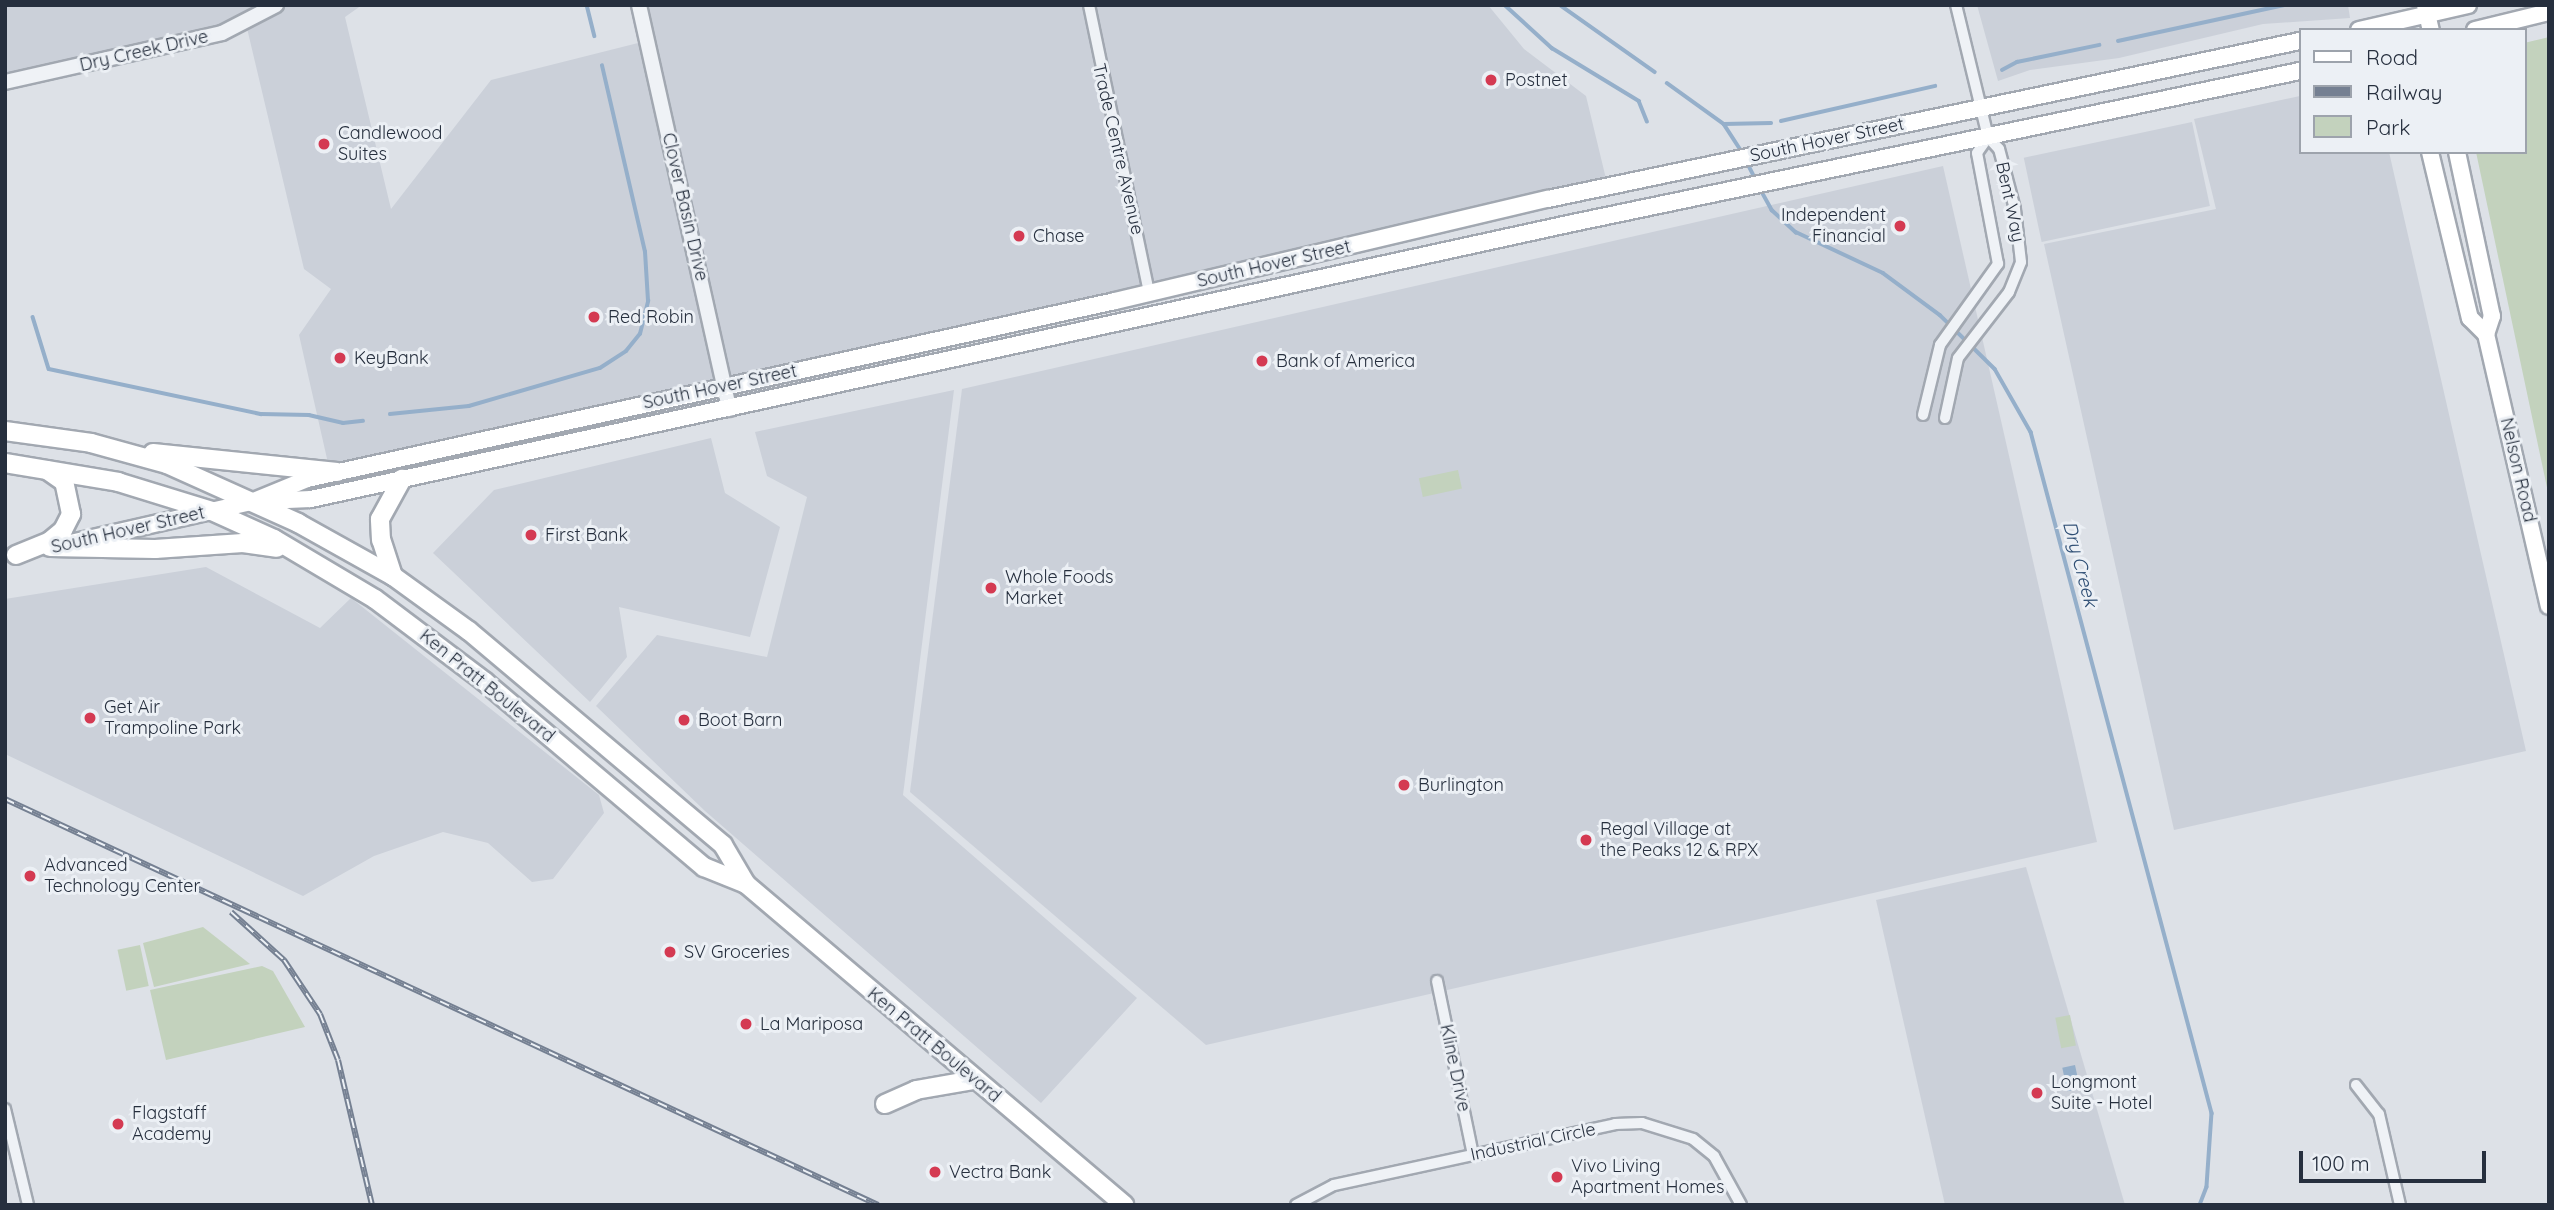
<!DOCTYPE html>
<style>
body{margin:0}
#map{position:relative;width:2554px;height:1210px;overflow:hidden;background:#dde1e7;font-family:Quicksand,sans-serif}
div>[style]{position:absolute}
.built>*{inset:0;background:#cbd0d9;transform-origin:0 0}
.green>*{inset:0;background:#c3d2bd;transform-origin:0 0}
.water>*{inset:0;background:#95afca;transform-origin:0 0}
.stream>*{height:3.5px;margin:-1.75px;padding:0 1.75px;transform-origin:1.75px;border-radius:1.75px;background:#95afca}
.roads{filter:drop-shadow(2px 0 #a2a8b1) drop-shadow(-2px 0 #a2a8b1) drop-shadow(0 2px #a2a8b1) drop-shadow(0 -2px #a2a8b1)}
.minor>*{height:10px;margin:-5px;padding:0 5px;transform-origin:5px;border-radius:5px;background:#eff2f6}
.tertiary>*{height:14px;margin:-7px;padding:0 7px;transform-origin:7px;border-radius:7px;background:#eff2f6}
.secondary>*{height:16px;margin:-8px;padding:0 8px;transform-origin:8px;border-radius:8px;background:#fff}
.trunk>*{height:18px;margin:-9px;padding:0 9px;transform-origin:9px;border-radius:9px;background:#fff}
.rail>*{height:6px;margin-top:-3px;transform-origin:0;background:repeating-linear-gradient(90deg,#ecf0f5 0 10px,#758092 0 20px);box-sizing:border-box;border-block:2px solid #758092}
.dots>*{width:19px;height:19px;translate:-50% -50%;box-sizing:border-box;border:4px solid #ecf0f5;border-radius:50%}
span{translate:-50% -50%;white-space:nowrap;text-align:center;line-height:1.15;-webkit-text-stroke:6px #ecf0f5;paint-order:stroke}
.street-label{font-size:18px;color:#262f3e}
.poi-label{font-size:18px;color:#262f3e}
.left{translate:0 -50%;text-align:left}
.right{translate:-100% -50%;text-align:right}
.water-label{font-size:19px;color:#2e4e74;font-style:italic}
.frame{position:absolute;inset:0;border:7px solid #262f3e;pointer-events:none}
.legend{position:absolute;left:2299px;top:28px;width:228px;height:126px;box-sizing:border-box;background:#ecf0f5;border:2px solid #9da3ac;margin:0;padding:9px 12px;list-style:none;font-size:21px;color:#262f3e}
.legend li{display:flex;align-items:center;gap:14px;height:35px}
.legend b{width:35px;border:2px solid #9da3ac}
.scale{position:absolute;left:2299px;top:1151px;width:187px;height:32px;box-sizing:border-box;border:4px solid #262f3e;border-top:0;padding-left:9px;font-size:21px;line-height:24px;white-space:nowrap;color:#262f3e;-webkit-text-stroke:5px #ecf0f5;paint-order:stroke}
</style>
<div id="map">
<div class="built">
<div style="clip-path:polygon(5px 5px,362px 5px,345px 17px,391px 209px,491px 80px,646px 41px,724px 386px,330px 472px,299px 335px,331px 289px,304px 269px,246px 24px,5px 82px)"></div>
<div style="clip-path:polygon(640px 5px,1488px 5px,1524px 49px,1586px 96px,1608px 187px,726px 386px)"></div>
<div style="clip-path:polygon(1977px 5px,2348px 5px,2350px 18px,2263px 24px,2119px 58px,2030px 70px,1998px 81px)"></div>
<div style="clip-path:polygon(2300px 96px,2300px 152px,2389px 152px,2526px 751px,2174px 830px,2044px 244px,2216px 209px,2194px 119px)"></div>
<div style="left:2192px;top:122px;width:86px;height:172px;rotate:78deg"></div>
<div style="clip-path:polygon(1943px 166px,2097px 842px,1206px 1045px,910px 792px,962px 389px)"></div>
<div style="clip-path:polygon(954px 390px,903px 795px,1137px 998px,1041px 1103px,705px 811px,596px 706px,657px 635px,767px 657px,807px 497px,767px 476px,755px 432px)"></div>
<div style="clip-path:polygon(711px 438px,725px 493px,780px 527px,750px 637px,619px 607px,627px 657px,590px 702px,433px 553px,494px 490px)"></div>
<div style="clip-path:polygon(206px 567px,320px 628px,351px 598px,599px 795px,604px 813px,553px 879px,532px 882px,488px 843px,443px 832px,374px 856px,303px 896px,5px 754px,5px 599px)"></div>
<div style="clip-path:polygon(2026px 867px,2125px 1205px,1945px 1205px,1876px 900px)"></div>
</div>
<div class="green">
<div style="clip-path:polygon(2549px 37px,2549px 497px,2476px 152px,2524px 152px,2524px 43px)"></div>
<div style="left:1458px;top:470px;width:19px;height:40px;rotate:78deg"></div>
<div style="clip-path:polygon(203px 927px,250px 964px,154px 987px,143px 943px)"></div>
<div style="left:140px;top:945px;width:42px;height:23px;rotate:78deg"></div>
<div style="clip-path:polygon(262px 966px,273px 971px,305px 1027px,166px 1060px,150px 990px)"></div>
<div style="left:2070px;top:1015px;width:31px;height:15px;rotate:79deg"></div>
</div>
<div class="water">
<div style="left:2075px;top:1065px;width:24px;height:13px;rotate:78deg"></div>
</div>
<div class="stream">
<div style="left:587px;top:5px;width:32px;rotate:76deg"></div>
<div style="left:1505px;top:5px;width:64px;rotate:42.5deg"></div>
<div style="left:1552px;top:48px;width:102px;rotate:31.3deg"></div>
<div style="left:1639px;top:101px;width:22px;rotate:68deg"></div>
<div style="left:1560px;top:5px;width:116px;rotate:35.2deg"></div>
<div style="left:2118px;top:41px;width:171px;rotate:-12.2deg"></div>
<div style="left:2002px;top:70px;width:17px;rotate:-28deg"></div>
<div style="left:2017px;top:62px;width:84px;rotate:-11.7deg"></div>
<div style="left:1667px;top:83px;width:70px;rotate:35.7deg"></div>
<div style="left:1724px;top:124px;width:33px;rotate:57deg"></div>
<div style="left:1781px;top:121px;width:158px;rotate:-12.8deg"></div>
<div style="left:1724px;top:124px;width:47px;rotate:-1.2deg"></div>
<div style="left:1747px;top:162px;width:20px;rotate:63deg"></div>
<div style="left:1761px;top:190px;width:23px;rotate:61deg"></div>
<div style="left:1772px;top:210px;width:33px;rotate:43deg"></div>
<div style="left:1796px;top:232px;width:96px;rotate:25.2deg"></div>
<div style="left:1883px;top:273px;width:71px;rotate:36.4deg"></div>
<div style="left:1940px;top:315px;width:77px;rotate:44.5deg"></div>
<div style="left:1995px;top:369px;width:73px;rotate:60.3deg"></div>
<div style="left:2031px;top:432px;width:705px;rotate:75.12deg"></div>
<div style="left:2212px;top:1113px;width:74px;rotate:93.9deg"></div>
<div style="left:2207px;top:1187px;width:19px;rotate:111deg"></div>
<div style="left:33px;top:317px;width:54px;rotate:72.9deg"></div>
<div style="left:49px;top:369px;width:217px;rotate:12deg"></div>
<div style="left:261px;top:414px;width:48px;rotate:1.2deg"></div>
<div style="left:309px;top:415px;width:35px;rotate:13deg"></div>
<div style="left:343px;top:423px;width:20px;rotate:-6deg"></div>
<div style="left:390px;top:414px;width:79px;rotate:-5.8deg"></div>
<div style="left:469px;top:406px;width:136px;rotate:-16.2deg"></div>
<div style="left:600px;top:368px;width:31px;rotate:-33deg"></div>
<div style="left:626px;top:351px;width:22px;rotate:-51deg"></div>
<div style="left:640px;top:334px;width:34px;rotate:-76deg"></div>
<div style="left:648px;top:301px;width:49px;rotate:-93.5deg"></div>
<div style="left:645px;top:252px;width:191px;rotate:-103deg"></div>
</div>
<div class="roads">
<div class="minor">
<div style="left:1089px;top:5px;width:294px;rotate:78.2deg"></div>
<div style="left:1923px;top:415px;width:72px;rotate:-76.3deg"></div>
<div style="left:1940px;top:345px;width:100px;rotate:-54.4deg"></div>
<div style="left:1998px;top:264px;width:113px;rotate:-100.7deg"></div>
<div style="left:1977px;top:153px;width:19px;rotate:-55deg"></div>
<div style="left:1945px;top:418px;width:61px;rotate:-77.8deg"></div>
<div style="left:1958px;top:358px;width:83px;rotate:-52.3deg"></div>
<div style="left:2009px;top:292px;width:32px;rotate:-68deg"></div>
<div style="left:2021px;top:262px;width:53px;rotate:-96.5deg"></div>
<div style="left:2015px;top:209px;width:62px;rotate:-104.9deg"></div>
<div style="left:1999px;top:149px;width:16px;rotate:-133deg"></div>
<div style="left:1988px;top:137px;width:136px;rotate:-103.6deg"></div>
<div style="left:1437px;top:981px;width:178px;rotate:78.3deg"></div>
<div style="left:2356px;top:1085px;width:37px;rotate:52deg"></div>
<div style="left:2379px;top:1114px;width:93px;rotate:77deg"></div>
<div style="left:5px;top:1109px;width:99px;rotate:76.5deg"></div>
<div style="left:1296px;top:1205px;width:43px;rotate:-27.8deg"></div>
<div style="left:1334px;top:1185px;width:288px;rotate:-12.2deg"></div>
<div style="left:1615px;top:1124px;width:27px;rotate:-2deg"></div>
<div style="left:1642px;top:1123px;width:53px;rotate:17.4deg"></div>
<div style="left:1693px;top:1139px;width:27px;rotate:39deg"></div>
<div style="left:1714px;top:1156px;width:56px;rotate:61.1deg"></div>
</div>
<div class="tertiary">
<div style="left:639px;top:5px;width:414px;rotate:77.4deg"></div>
<div style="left:5px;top:82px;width:222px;rotate:-12.7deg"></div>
<div style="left:222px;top:33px;width:61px;rotate:-27.4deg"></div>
</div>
<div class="secondary">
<div style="left:2425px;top:5px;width:26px;rotate:77deg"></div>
<div style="left:2359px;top:30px;width:112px;rotate:-12.9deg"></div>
<div style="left:2475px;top:30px;width:76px;rotate:-13.7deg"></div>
<div style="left:2430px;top:152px;width:171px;rotate:76.5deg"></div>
<div style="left:2470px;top:318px;width:23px;rotate:45deg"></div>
<div style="left:2457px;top:152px;width:168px;rotate:78deg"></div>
<div style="left:2492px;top:316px;width:19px;rotate:108deg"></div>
<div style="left:2486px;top:334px;width:279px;rotate:77deg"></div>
<div style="left:264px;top:501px;width:47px;rotate:-2.4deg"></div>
<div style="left:311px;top:499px;width:1287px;rotate:-12.34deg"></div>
<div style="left:1568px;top:224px;width:748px;rotate:-11.81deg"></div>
<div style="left:66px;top:544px;width:190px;rotate:-12.8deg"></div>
<div style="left:251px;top:502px;width:61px;rotate:-22.3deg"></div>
<div style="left:307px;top:479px;width:827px;rotate:-12.42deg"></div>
<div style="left:1115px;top:301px;width:445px;rotate:-13.3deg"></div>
<div style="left:1548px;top:199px;width:768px;rotate:-11.87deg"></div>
</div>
<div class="trunk">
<div style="left:5px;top:431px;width:87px;rotate:7.9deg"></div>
<div style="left:91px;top:443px;width:79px;rotate:15.4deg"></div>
<div style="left:167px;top:464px;width:144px;rotate:24.2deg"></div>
<div style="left:298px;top:523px;width:109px;rotate:29.2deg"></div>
<div style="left:393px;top:576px;width:94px;rotate:35.9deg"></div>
<div style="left:469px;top:631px;width:332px;rotate:40.1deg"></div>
<div style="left:723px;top:845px;width:45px;rotate:59.5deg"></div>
<div style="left:153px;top:453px;width:185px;rotate:5.9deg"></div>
<div style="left:5px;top:463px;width:115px;rotate:9.5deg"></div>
<div style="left:118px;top:482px;width:98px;rotate:17.1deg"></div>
<div style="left:212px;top:511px;width:68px;rotate:24.3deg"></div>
<div style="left:274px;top:539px;width:117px;rotate:30.7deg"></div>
<div style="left:375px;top:599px;width:138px;rotate:37deg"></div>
<div style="left:485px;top:682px;width:287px;rotate:40.2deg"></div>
<div style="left:704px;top:867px;width:45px;rotate:22deg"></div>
<div style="left:746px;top:884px;width:496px;rotate:40.3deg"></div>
<div style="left:50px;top:547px;width:105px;rotate:1.1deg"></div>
<div style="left:155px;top:549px;width:88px;rotate:-3.9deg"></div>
<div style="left:243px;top:543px;width:34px;rotate:8deg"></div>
<div style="left:16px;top:555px;width:37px;rotate:-22deg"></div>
<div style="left:50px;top:541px;width:17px;rotate:-40deg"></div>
<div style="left:63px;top:530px;width:18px;rotate:-63deg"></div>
<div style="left:71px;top:514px;width:33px;rotate:-102deg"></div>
<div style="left:64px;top:482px;width:21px;rotate:-145deg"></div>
<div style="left:393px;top:576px;width:38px;rotate:-108deg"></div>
<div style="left:381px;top:540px;width:21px;rotate:-93deg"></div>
<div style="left:380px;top:519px;width:46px;rotate:-61.2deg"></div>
<div style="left:885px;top:1104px;width:34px;rotate:-24deg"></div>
<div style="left:916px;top:1090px;width:59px;rotate:-9.8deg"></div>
</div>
</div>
<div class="rail">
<div style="left:5px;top:799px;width:963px;rotate:24.94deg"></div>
<div style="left:231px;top:912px;width:72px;rotate:42.2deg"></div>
<div style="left:284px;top:960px;width:65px;rotate:56.3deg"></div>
<div style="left:320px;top:1014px;width:49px;rotate:68.6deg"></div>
<div style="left:338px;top:1060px;width:149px;rotate:76.8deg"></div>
</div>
<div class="dots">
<div style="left:1491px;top:80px;background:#d43a52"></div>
<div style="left:324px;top:144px;background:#d43a52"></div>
<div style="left:1900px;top:226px;background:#d43a52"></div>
<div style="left:1019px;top:236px;background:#d43a52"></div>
<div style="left:594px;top:317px;background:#d43a52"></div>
<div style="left:340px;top:358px;background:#d43a52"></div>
<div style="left:1262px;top:361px;background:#d43a52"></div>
<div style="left:531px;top:535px;background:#d43a52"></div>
<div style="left:991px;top:588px;background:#d43a52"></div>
<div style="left:90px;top:718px;background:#d43a52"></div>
<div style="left:684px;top:720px;background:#d43a52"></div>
<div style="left:1404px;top:785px;background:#d43a52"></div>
<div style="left:1586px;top:840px;background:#d43a52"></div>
<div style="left:30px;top:876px;background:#d43a52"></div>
<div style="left:670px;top:952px;background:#d43a52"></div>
<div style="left:746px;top:1024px;background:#d43a52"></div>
<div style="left:2037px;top:1093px;background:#d43a52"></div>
<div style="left:118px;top:1124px;background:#d43a52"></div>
<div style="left:935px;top:1172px;background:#d43a52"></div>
<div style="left:1557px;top:1177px;background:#d43a52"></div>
</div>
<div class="street-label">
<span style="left:144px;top:51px;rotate:-13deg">Dry Creek Drive</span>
<span style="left:1827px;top:140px;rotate:-12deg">South Hover Street</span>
<span style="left:1118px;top:149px;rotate:77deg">Trade Centre Avenue</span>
<span style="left:2010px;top:202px;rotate:78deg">Bent Way</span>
<span style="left:685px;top:207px;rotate:77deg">Clover Basin Drive</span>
<span style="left:1274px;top:264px;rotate:-13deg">South Hover Street</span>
<span style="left:720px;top:387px;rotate:-12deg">South Hover Street</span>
<span style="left:2518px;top:470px;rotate:77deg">Nelson Road</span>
<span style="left:128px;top:530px;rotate:-13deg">South Hover Street</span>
<span style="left:487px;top:686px;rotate:39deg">Ken Pratt Boulevard</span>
<span style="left:934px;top:1045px;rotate:40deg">Ken Pratt Boulevard</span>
<span style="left:1455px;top:1068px;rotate:78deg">Kline Drive</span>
<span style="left:1533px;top:1142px;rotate:-12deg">Industrial Circle</span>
</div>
<div class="poi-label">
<span class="left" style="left:1505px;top:80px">Postnet</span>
<span class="left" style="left:338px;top:144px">Candlewood<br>Suites</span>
<span class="right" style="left:1886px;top:226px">Independent<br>Financial</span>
<span class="left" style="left:1033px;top:236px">Chase</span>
<span class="left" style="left:608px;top:317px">Red Robin</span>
<span class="left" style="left:354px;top:358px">KeyBank</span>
<span class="left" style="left:1276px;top:361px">Bank of America</span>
<span class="left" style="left:545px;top:535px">First Bank</span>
<span class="left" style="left:1005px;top:588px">Whole Foods<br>Market</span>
<span class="left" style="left:104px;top:718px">Get Air<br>Trampoline Park</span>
<span class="left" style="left:698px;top:720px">Boot Barn</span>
<span class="left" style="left:1418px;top:785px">Burlington</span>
<span class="left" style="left:1600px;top:840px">Regal Village at<br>the Peaks 12 &amp; RPX</span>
<span class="left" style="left:44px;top:876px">Advanced<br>Technology Center</span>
<span class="left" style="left:684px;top:952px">SV Groceries</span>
<span class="left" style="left:760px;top:1024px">La Mariposa</span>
<span class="left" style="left:2051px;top:1093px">Longmont<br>Suite - Hotel</span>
<span class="left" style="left:132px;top:1124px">Flagstaff<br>Academy</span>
<span class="left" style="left:1571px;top:1177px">Vivo Living<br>Apartment Homes</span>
<span class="left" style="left:949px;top:1172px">Vectra Bank</span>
</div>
<div class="water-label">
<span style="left:2080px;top:564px;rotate:75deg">Dry Creek</span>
</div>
<div class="frame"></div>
<ul class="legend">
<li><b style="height:9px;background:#fff"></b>Road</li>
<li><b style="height:9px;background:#758092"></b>Railway</li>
<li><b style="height:19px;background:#c3d2bd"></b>Park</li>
</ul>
<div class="scale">100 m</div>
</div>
